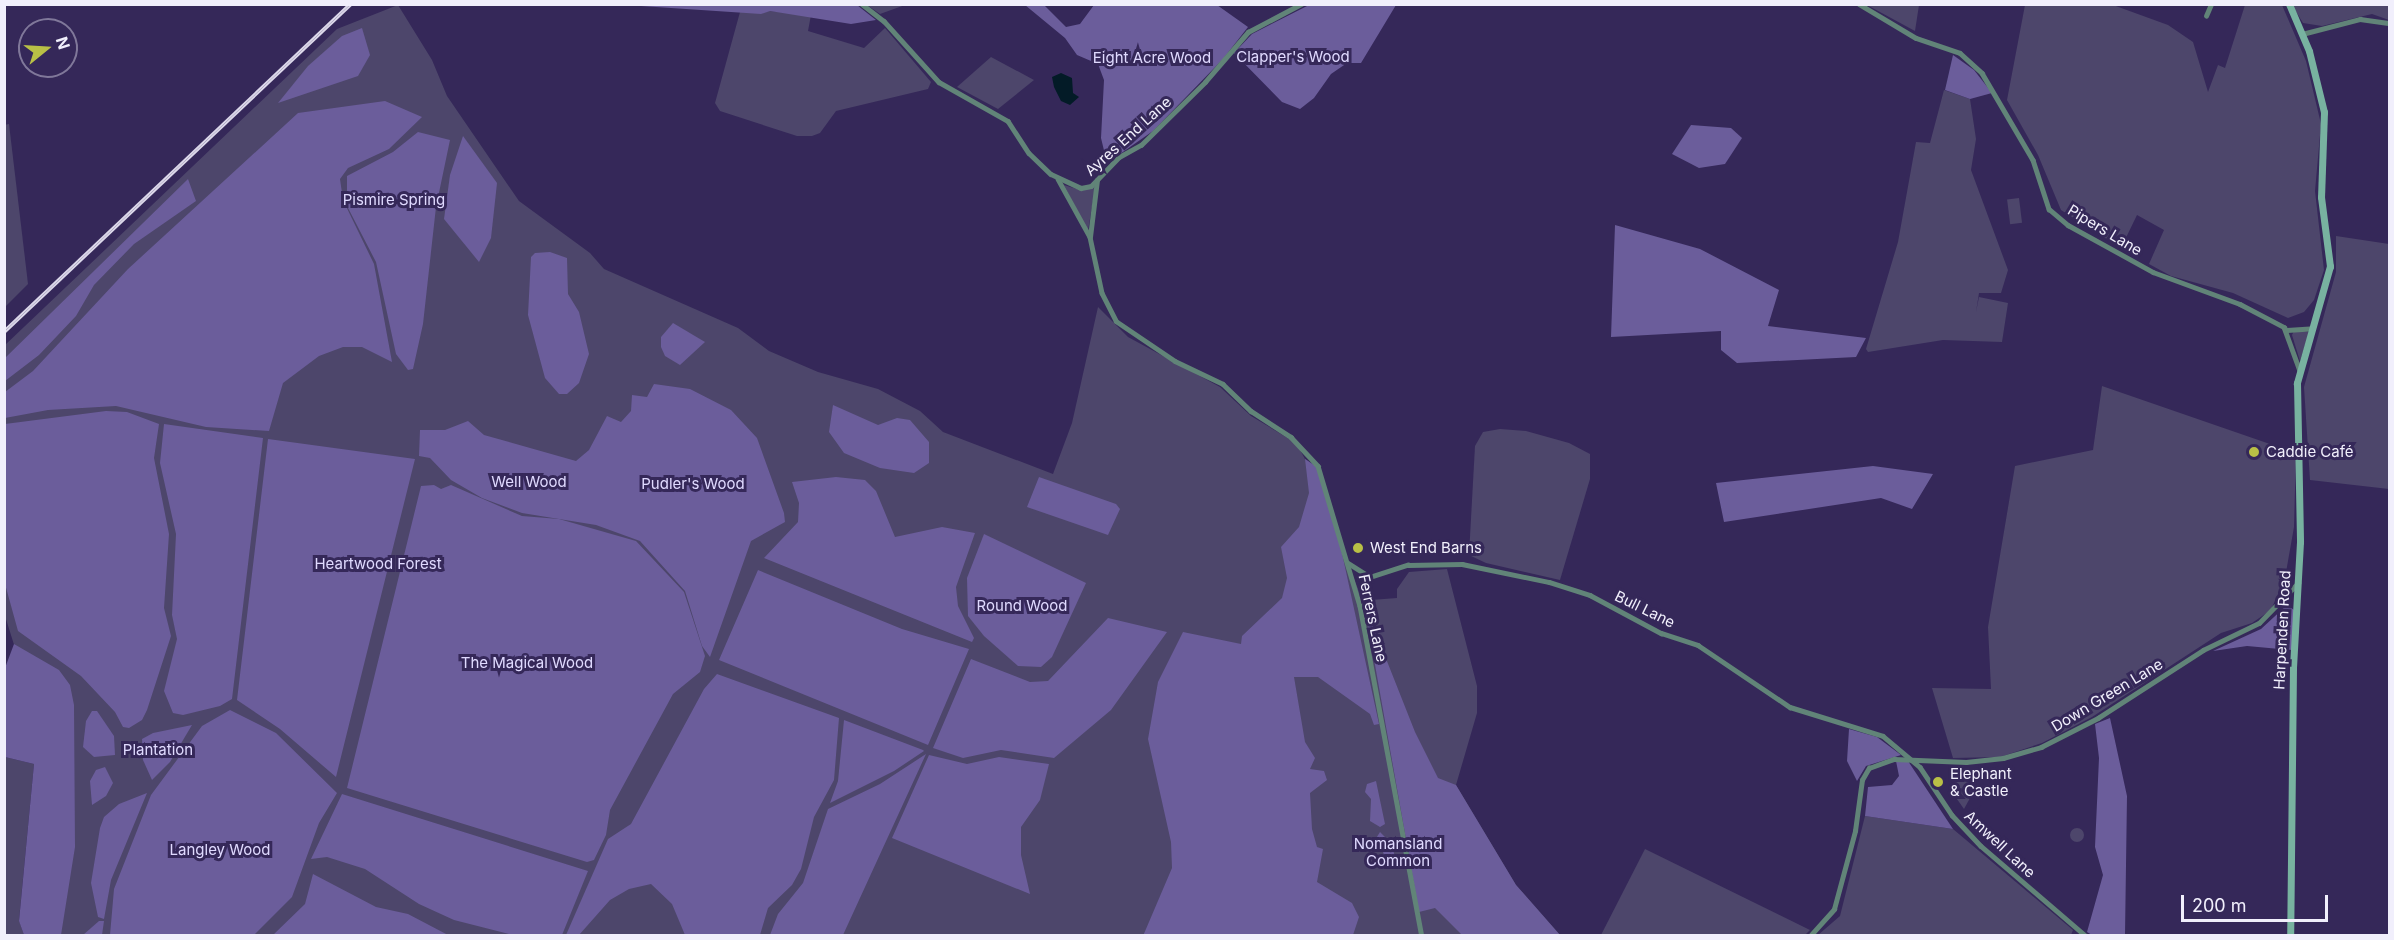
<!DOCTYPE html>
<meta charset="utf-8">
<style>
body{margin:0}
#map{position:relative;width:2394px;height:940px;overflow:hidden;background:#352859;font-family:Inter,sans-serif}
div>[style]{position:absolute}
.green>*{inset:0;background:#4d466b;transform-origin:0 0}
.round{border-radius:50%}
.forest>*{inset:0;background:#6b5d9b}
.water>*{inset:0;background:#031b27}
.street>*{height:4.5px;margin:-2.25px;padding:0 2.25px;transform-origin:2.25px;border-radius:2.25px;background:#618478}
.secondary>*{height:7px;margin:-3.5px;padding:0 3.5px;transform-origin:3.5px;border-radius:3.5px;background:#78b2a0}
.rail>*{height:4px;margin-top:-2px;transform-origin:0;background:repeating-linear-gradient(90deg,#352859 0 4.5px,#dcd8ea 0 9px);box-sizing:border-box;border-block:2px solid #dcd8ea}
.dots>*{width:16px;height:16px;translate:-50% -50%;box-sizing:border-box;border:3px solid #352859;border-radius:50%}
span{translate:-50% -50%;white-space:nowrap;text-align:center;line-height:1.15;-webkit-text-stroke:6px #352859;paint-order:stroke}
.park-label{font-size:15px;color:#e0daff}
.street-label{font-size:15px;color:#f1effc}
.poi-label{font-size:15px;color:#f1effc}
.left{translate:0 -50%;text-align:left}
.frame{position:absolute;inset:0;border:6px solid #f1effc;pointer-events:none}
.north{position:absolute;left:18px;top:18px;width:60px;height:60px;box-sizing:border-box;background:#352859;border:2px solid #80789a;border-radius:50%;rotate:72deg;font-size:16px;font-weight:700;line-height:24px;text-align:center;color:#f1effc}
.north::after{content:'';display:block;margin:auto;width:21px;height:27px;background:#b9c046;clip-path:polygon(50% 0,100% 100%,50% 72%,0 100%)}
.scale{position:absolute;left:2181px;top:895px;width:147px;height:27px;box-sizing:border-box;border:3px solid #f1effc;border-top:0;padding-left:8px;font-size:18px;line-height:21px;white-space:nowrap;color:#f1effc;-webkit-text-stroke:4px #352859;paint-order:stroke}
</style>
<div id="map">
<div class="green">
<div style="clip-path:polygon(398px 5px,432px 60px,447px 96px,519px 201px,590px 253px,604px 269px,738px 328px,769px 351px,818px 372px,878px 389px,920px 411px,943px 432px,1053px 474px,1072px 423px,1098px 307px,1128px 337px,1220px 387px,1251px 416px,1296px 443px,1305px 459px,1317px 467px,1340px 544px,1379px 641px,1371px 600px,1397px 598px,1397px 589px,1409px 572px,1447px 569px,1477px 686px,1477px 713px,1456px 785px,1516px 885px,1560px 935px,45px 935px,43px 737px,5px 616px,4px 346px,337px 29px)"></div>
<div style="clip-path:polygon(867px 5px,867px 4px,905px 5px,880px 14px)"></div>
<div style="clip-path:polygon(1867px 5px,1919px 5px,1915px 31px)"></div>
<div style="clip-path:polygon(2025px 5px,2113px 5px,2168px 25px,2193px 42px,2208px 92px,2218px 65px,2225px 68px,2245px 5px,2282px 5px,2306px 61px,2321px 124px,2315px 191px,2324px 270px,2314px 300px,2304px 312px,2288px 318px,2233px 293px,2171px 276px,2149px 264px,2164px 230px,2137px 215px,2121px 248px,2061px 210px,2038px 155px,2007px 100px)"></div>
<div style="clip-path:polygon(2292px 5px,2389px 5px,2389px 20px,2372px 14px,2322px 26px,2303px 23px)"></div>
<div style="clip-path:polygon(770px 11px,811px 15px,808px 31px,864px 48px,885px 28px,931px 82px,928px 89px,836px 111px,820px 133px,812px 136px,797px 136px,720px 111px,715px 103px,740px 12px)"></div>
<div style="clip-path:polygon(991px 57px,1034px 80px,998px 109px,957px 87px)"></div>
<div style="clip-path:polygon(1944px 90px,1970px 99px,1976px 139px,1971px 170px,2008px 270px,2001px 293px,1979px 293px,1976px 312px,1979px 297px,2008px 303px,2002px 342px,1943px 340px,1868px 352px,1866px 349px,1898px 242px,1916px 142px,1930px 143px)"></div>
<div style="clip-path:polygon(9px 124px,28px 284px,5px 307px,4px 125px)"></div>
<div style="clip-path:polygon(1064px 185px,1080px 190px,1095px 188px,1088px 231px)"></div>
<div style="left:2019px;top:198px;width:25px;height:12px;rotate:83deg"></div>
<div style="clip-path:polygon(2336px 236px,2389px 244px,2389px 489px,2310px 480px,2304px 387px,2336px 272px)"></div>
<div style="clip-path:polygon(2294px 331px,2309px 332px,2300px 361px,2292px 335px)"></div>
<div style="clip-path:polygon(2102px 386px,2296px 453px,2294px 527px,2285px 578px,2271px 610px,2252px 623px,2221px 633px,2092px 717px,2042px 743px,2000px 757px,1953px 758px,1932px 688px,1991px 689px,1988px 627px,2015px 466px,2093px 450px)"></div>
<div style="clip-path:polygon(1500px 429px,1526px 431px,1569px 443px,1590px 454px,1590px 479px,1560px 580px,1486px 563px,1469px 555px,1475px 446px,1483px 432px)"></div>
<div style="clip-path:polygon(5px 757px,34px 764px,19px 920px,24px 935px,5px 936px)"></div>
<div style="clip-path:polygon(1968px 777px,1970px 798px,1964px 809px,1952px 792px,1955px 778px)"></div>
<div style="clip-path:polygon(1865px 816px,1953px 829px,2073px 930px,2071px 935px,1818px 935px,1840px 916px)"></div>
<div class="round" style="left:2070px;top:828px;width:14px;height:14px"></div>
<div style="clip-path:polygon(1645px 849px,1810px 930px,1804px 936px,1601px 935px)"></div>
</div>
<div class="forest">
<div style="clip-path:polygon(626px 5px,857px 5px,876px 20px,851px 24px,770px 11px,761px 14px)"></div>
<div style="clip-path:polygon(1025px 5px,1044px 5px,1066px 27px,1080px 24px,1094px 5px,1217px 5px,1248px 27px,1223px 59px,1153px 131px,1107px 163px,1101px 138px,1104px 80px,1098px 64px,1077px 55px,1065px 38px)"></div>
<div style="clip-path:polygon(1309px 5px,1396px 5px,1361px 63px,1347px 63px,1331px 74px,1314px 98px,1300px 109px,1282px 102px,1234px 53px,1252px 34px)"></div>
<div style="clip-path:polygon(362px 28px,370px 55px,358px 76px,278px 103px,308px 66px,342px 36px)"></div>
<div style="clip-path:polygon(1953px 55px,1974px 70px,1992px 93px,1970px 99px,1945px 90px)"></div>
<div style="clip-path:polygon(385px 101px,422px 117px,389px 149px,348px 168px,340px 179px,343px 200px,374px 264px,392px 362px,362px 347px,343px 347px,319px 356px,283px 383px,269px 431px,206px 427px,116px 406px,48px 410px,5px 418px,5px 392px,33px 371px,128px 269px,298px 113px)"></div>
<div style="clip-path:polygon(1691px 125px,1731px 128px,1742px 138px,1725px 164px,1699px 168px,1672px 154px)"></div>
<div style="clip-path:polygon(418px 132px,450px 140px,436px 207px,423px 324px,413px 369px,408px 370px,396px 354px,376px 262px,347px 206px,347px 176px,393px 152px)"></div>
<div style="clip-path:polygon(463px 136px,497px 183px,491px 238px,479px 262px,444px 219px,450px 175px)"></div>
<div style="clip-path:polygon(188px 179px,196px 201px,134px 244px,94px 285px,76px 316px,39px 355px,5px 381px,5px 358px)"></div>
<div style="clip-path:polygon(1615px 225px,1700px 249px,1779px 290px,1768px 326px,1866px 338px,1856px 357px,1737px 363px,1721px 350px,1721px 331px,1611px 337px)"></div>
<div style="clip-path:polygon(550px 252px,567px 258px,568px 294px,579px 312px,589px 354px,579px 383px,567px 394px,559px 394px,545px 378px,528px 315px,531px 257px,535px 253px)"></div>
<div style="clip-path:polygon(673px 323px,705px 342px,680px 365px,665px 356px,661px 347px,661px 337px)"></div>
<div style="clip-path:polygon(654px 384px,690px 389px,731px 410px,757px 438px,784px 513px,785px 522px,751px 541px,710px 657px,702px 646px,685px 591px,640px 541px,596px 525px,522px 513px,482px 498px,451px 480px,430px 458px,419px 456px,420px 430px,445px 430px,468px 421px,484px 435px,576px 461px,589px 450px,607px 416px,621px 422px,631px 411px,632px 395px,647px 397px)"></div>
<div style="clip-path:polygon(833px 405px,878px 425px,897px 418px,910px 420px,929px 442px,929px 463px,914px 473px,880px 468px,844px 453px,829px 432px)"></div>
<div style="clip-path:polygon(106px 411px,127px 412px,159px 424px,154px 458px,169px 534px,164px 608px,171px 636px,147px 710px,142px 720px,129px 728px,123px 727px,115px 712px,81px 676px,18px 631px,5px 584px,5px 424px)"></div>
<div style="clip-path:polygon(164px 424px,263px 438px,232px 699px,220px 706px,183px 715px,173px 713px,164px 691px,177px 639px,172px 615px,176px 534px,160px 463px)"></div>
<div style="clip-path:polygon(268px 439px,415px 459px,336px 777px,280px 729px,237px 700px)"></div>
<div style="clip-path:polygon(1305px 459px,1317px 467px,1340px 544px,1379px 724px,1374px 725px,1370px 714px,1318px 677px,1294px 677px,1305px 742px,1315px 758px,1310px 769px,1324px 771px,1327px 780px,1310px 793px,1312px 829px,1317px 847px,1323px 849px,1317px 882px,1352px 903px,1359px 917px,1353px 935px,1143px 936px,1172px 868px,1171px 842px,1148px 739px,1158px 682px,1183px 632px,1241px 644px,1242px 636px,1282px 598px,1287px 578px,1281px 547px,1299px 527px,1309px 493px)"></div>
<div style="clip-path:polygon(1873px 466px,1933px 474px,1912px 509px,1881px 498px,1724px 522px,1716px 483px)"></div>
<div style="clip-path:polygon(836px 477px,865px 480px,876px 491px,895px 537px,942px 527px,975px 533px,956px 587px,958px 606px,974px 638px,972px 642px,764px 558px,798px 522px,799px 503px,792px 482px)"></div>
<div style="clip-path:polygon(1039px 477px,1116px 504px,1120px 509px,1108px 535px,1027px 507px)"></div>
<div style="clip-path:polygon(434px 485px,441px 489px,451px 485px,522px 516px,559px 519px,636px 541px,684px 592px,705px 656px,700px 672px,673px 694px,610px 810px,606px 835px,594px 860px,587px 862px,347px 788px,421px 486px)"></div>
<div style="clip-path:polygon(984px 534px,1086px 583px,1052px 657px,1041px 667px,1018px 666px,984px 636px,968px 616px,967px 578px)"></div>
<div style="clip-path:polygon(758px 570px,902px 629px,969px 649px,928px 745px,719px 660px)"></div>
<div style="clip-path:polygon(1364px 603px,1415px 732px,1438px 778px,1456px 785px,1516px 885px,1560px 935px,1462px 935px,1435px 908px,1419px 912px)"></div>
<div style="clip-path:polygon(2287px 605px,2294px 610px,2292px 650px,2247px 646px,2213px 651px,2261px 629px)"></div>
<div style="clip-path:polygon(1108px 618px,1167px 632px,1111px 710px,1054px 758px,1001px 750px,963px 758px,933px 748px,971px 659px,1030px 682px,1048px 681px)"></div>
<div style="clip-path:polygon(14px 644px,59px 670px,70px 685px,74px 705px,75px 847px,61px 935px,24px 935px,19px 921px,34px 764px,5px 757px,5px 668px)"></div>
<div style="clip-path:polygon(717px 674px,839px 718px,834px 780px,814px 817px,801px 869px,792px 885px,768px 908px,760px 935px,685px 935px,672px 904px,651px 884px,629px 889px,610px 900px,579px 935px,566px 935px,608px 839px,631px 824px,704px 689px)"></div>
<div style="clip-path:polygon(230px 710px,276px 733px,337px 793px,319px 823px,292px 897px,254px 935px,110px 935px,114px 889px,151px 795px,202px 726px)"></div>
<div style="clip-path:polygon(92px 711px,97px 711px,114px 736px,115px 755px,94px 757px,83px 747px,86px 721px)"></div>
<div style="clip-path:polygon(2110px 718px,2127px 796px,2125px 935px,2092px 935px,2087px 932px,2103px 875px,2095px 847px,2099px 758px,2095px 724px)"></div>
<div style="clip-path:polygon(844px 720px,923px 750px,924px 751px,894px 771px,830px 803px,838px 781px)"></div>
<div style="clip-path:polygon(192px 725px,170px 762px,152px 780px,143px 760px,142px 739px,153px 733px)"></div>
<div style="clip-path:polygon(1849px 729px,1877px 737px,1901px 755px,1866px 766px,1857px 781px,1847px 761px)"></div>
<div style="clip-path:polygon(926px 754px,843px 935px,770px 935px,778px 914px,803px 883px,828px 809px,880px 784px)"></div>
<div style="clip-path:polygon(929px 755px,967px 764px,999px 757px,1049px 764px,1040px 800px,1021px 827px,1021px 855px,1030px 894px,892px 838px)"></div>
<div style="clip-path:polygon(1896px 761px,1908px 761px,1953px 829px,1865px 816px,1868px 787px,1892px 785px,1899px 776px)"></div>
<div style="clip-path:polygon(105px 767px,113px 783px,106px 796px,92px 805px,90px 781px,96px 770px)"></div>
<div style="clip-path:polygon(1376px 781px,1385px 824px,1380px 827px,1370px 821px,1371px 799px,1365px 792px,1367px 784px)"></div>
<div style="clip-path:polygon(147px 793px,111px 880px,104px 919px,98px 917px,91px 883px,100px 828px,104px 817px,119px 804px)"></div>
<div style="clip-path:polygon(342px 794px,588px 871px,562px 935px,513px 935px,454px 920px,419px 904px,365px 869px,327px 857px,311px 859px)"></div>
<div style="clip-path:polygon(1380px 832px,1392px 844px,1395px 858px,1391px 860px,1386px 861px,1380px 843px,1375px 840px)"></div>
<div style="clip-path:polygon(313px 874px,376px 907px,408px 914px,448px 935px,273px 935px,305px 904px)"></div>
<div style="clip-path:polygon(99px 921px,104px 921px,102px 935px,83px 935px)"></div>
</div>
<div class="water">
<div style="clip-path:polygon(1061px 73px,1072px 78px,1073px 93px,1079px 97px,1070px 105px,1061px 101px,1054px 87px,1052px 77px)"></div>
</div>
<div class="street">
<div style="left:862px;top:4px;width:28px;rotate:38deg"></div>
<div style="left:884px;top:21px;width:82px;rotate:48deg"></div>
<div style="left:939px;top:82px;width:79px;rotate:29.5deg"></div>
<div style="left:1008px;top:121px;width:38px;rotate:57deg"></div>
<div style="left:1029px;top:153px;width:30px;rotate:44deg"></div>
<div style="left:1051px;top:174px;width:33px;rotate:25deg"></div>
<div style="left:1081px;top:188px;width:10px;rotate:-11deg"></div>
<div style="left:1091px;top:186px;width:40px;rotate:-46deg"></div>
<div style="left:1119px;top:157px;width:25px;rotate:-29deg"></div>
<div style="left:1141px;top:145px;width:90px;rotate:-44.5deg"></div>
<div style="left:1205px;top:82px;width:66px;rotate:-49.3deg"></div>
<div style="left:1248px;top:32px;width:60px;rotate:-27.8deg"></div>
<div style="left:1859px;top:4px;width:66px;rotate:30.8deg"></div>
<div style="left:1916px;top:38px;width:46px;rotate:18.8deg"></div>
<div style="left:1960px;top:53px;width:30px;rotate:42deg"></div>
<div style="left:1982px;top:73px;width:101px;rotate:59.6deg"></div>
<div style="left:2033px;top:160px;width:52px;rotate:71.9deg"></div>
<div style="left:2049px;top:209px;width:25px;rotate:40deg"></div>
<div style="left:2068px;top:225px;width:97px;rotate:28.9deg"></div>
<div style="left:2153px;top:272px;width:93px;rotate:20.2deg"></div>
<div style="left:2240px;top:304px;width:50px;rotate:27.6deg"></div>
<div style="left:2284px;top:327px;width:47px;rotate:70deg"></div>
<div style="left:2206px;top:16px;width:13px;rotate:-67deg"></div>
<div style="left:2302px;top:34px;width:60px;rotate:-14.5deg"></div>
<div style="left:2360px;top:19px;width:30px;rotate:8deg"></div>
<div style="left:1058px;top:179px;width:66px;rotate:61.1deg"></div>
<div style="left:1090px;top:237px;width:57px;rotate:77.9deg"></div>
<div style="left:1102px;top:293px;width:31px;rotate:63deg"></div>
<div style="left:1116px;top:321px;width:71px;rotate:34.1deg"></div>
<div style="left:1175px;top:361px;width:53px;rotate:25.6deg"></div>
<div style="left:1223px;top:384px;width:39px;rotate:44deg"></div>
<div style="left:1251px;top:411px;width:48px;rotate:33deg"></div>
<div style="left:1291px;top:437px;width:40px;rotate:47deg"></div>
<div style="left:1318px;top:466px;width:146px;rotate:73.3deg"></div>
<div style="left:1360px;top:606px;width:336px;rotate:79.4deg"></div>
<div style="left:1090px;top:237px;width:57px;rotate:-83deg"></div>
<div style="left:2287px;top:330px;width:26px;rotate:-4deg"></div>
<div style="left:1348px;top:563px;width:26px;rotate:32deg"></div>
<div style="left:1370px;top:577px;width:40px;rotate:-18deg"></div>
<div style="left:1408px;top:565px;width:54px;rotate:-1.1deg"></div>
<div style="left:1462px;top:564px;width:89px;rotate:11.7deg"></div>
<div style="left:1549px;top:582px;width:43px;rotate:17.6deg"></div>
<div style="left:1590px;top:595px;width:81px;rotate:28.2deg"></div>
<div style="left:1661px;top:633px;width:39px;rotate:18deg"></div>
<div style="left:1698px;top:645px;width:111px;rotate:34deg"></div>
<div style="left:1790px;top:707px;width:97px;rotate:17.3deg"></div>
<div style="left:1883px;top:736px;width:48px;rotate:40deg"></div>
<div style="left:1920px;top:767px;width:58px;rotate:56.3deg"></div>
<div style="left:1952px;top:815px;width:42px;rotate:46.9deg"></div>
<div style="left:1981px;top:846px;width:138px;rotate:40.6deg"></div>
<div style="left:1810px;top:936px;width:36px;rotate:-48deg"></div>
<div style="left:1834px;top:909px;width:81px;rotate:-74.9deg"></div>
<div style="left:1855px;top:831px;width:51px;rotate:-82.2deg"></div>
<div style="left:1862px;top:780px;width:14px;rotate:-60deg"></div>
<div style="left:1869px;top:768px;width:27px;rotate:-20deg"></div>
<div style="left:1894px;top:759px;width:72px;rotate:2.4deg"></div>
<div style="left:1966px;top:762px;width:37px;rotate:-6deg"></div>
<div style="left:2003px;top:758px;width:40px;rotate:-16deg"></div>
<div style="left:2041px;top:747px;width:64px;rotate:-27deg"></div>
<div style="left:2098px;top:718px;width:125px;rotate:-32.9deg"></div>
<div style="left:2203px;top:650px;width:62px;rotate:-25.7deg"></div>
<div style="left:2259px;top:623px;width:56px;rotate:-45.7deg"></div>
</div>
<div class="secondary">
<div style="left:2289px;top:4px;width:51px;rotate:66.9deg"></div>
<div style="left:2309px;top:51px;width:63px;rotate:76.2deg"></div>
<div style="left:2324px;top:112px;width:85px;rotate:92deg"></div>
<div style="left:2321px;top:197px;width:70px;rotate:82.6deg"></div>
<div style="left:2330px;top:266px;width:122px;rotate:105.8deg"></div>
<div style="left:2297px;top:383px;width:159px;rotate:88.9deg"></div>
<div style="left:2300px;top:542px;width:126px;rotate:93.2deg"></div>
<div style="left:2293px;top:668px;width:268px;rotate:90.6deg"></div>
</div>
<div class="rail">
<div style="left:4px;top:332px;width:477px;rotate:-43.4deg"></div>
</div>
<div class="dots">
<div style="left:2254px;top:452px;background:#b9c046"></div>
<div style="left:1358px;top:548px;background:#b9c046"></div>
<div style="left:1938px;top:782px;background:#b9c046"></div>
</div>
<div class="park-label">
<span style="left:1293px;top:57px">Clapper's Wood</span>
<span style="left:1152px;top:58px">Eight Acre Wood</span>
<span style="left:394px;top:200px">Pismire Spring</span>
<span style="left:529px;top:482px">Well Wood</span>
<span style="left:693px;top:484px">Pudler's Wood</span>
<span style="left:378px;top:564px">Heartwood Forest</span>
<span style="left:1022px;top:606px">Round Wood</span>
<span style="left:527px;top:663px">The Magical Wood</span>
<span style="left:158px;top:750px">Plantation</span>
<span style="left:1398px;top:852px">Nomansland<br>Common</span>
<span style="left:220px;top:850px">Langley Wood</span>
</div>
<div class="street-label">
<span style="left:1128px;top:136px;rotate:-42deg">Ayres End Lane</span>
<span style="left:2105px;top:230px;rotate:31deg">Pipers Lane</span>
<span style="left:1645px;top:609px;rotate:26deg">Bull Lane</span>
<span style="left:1373px;top:618px;rotate:78deg">Ferrers Lane</span>
<span style="left:2282px;top:630px;rotate:-87deg">Harpenden Road</span>
<span style="left:2107px;top:695px;rotate:-31deg">Down Green Lane</span>
<span style="left:2000px;top:844px;rotate:43deg">Amwell Lane</span>
</div>
<div class="poi-label">
<span class="left" style="left:2266px;top:452px">Caddie Café</span>
<span class="left" style="left:1370px;top:548px">West End Barns</span>
<span class="left" style="left:1950px;top:782px">Elephant<br>&amp; Castle</span>
</div>
<div class="frame"></div>
<div class="north">N</div>
<div class="scale">200 m</div>
</div>
